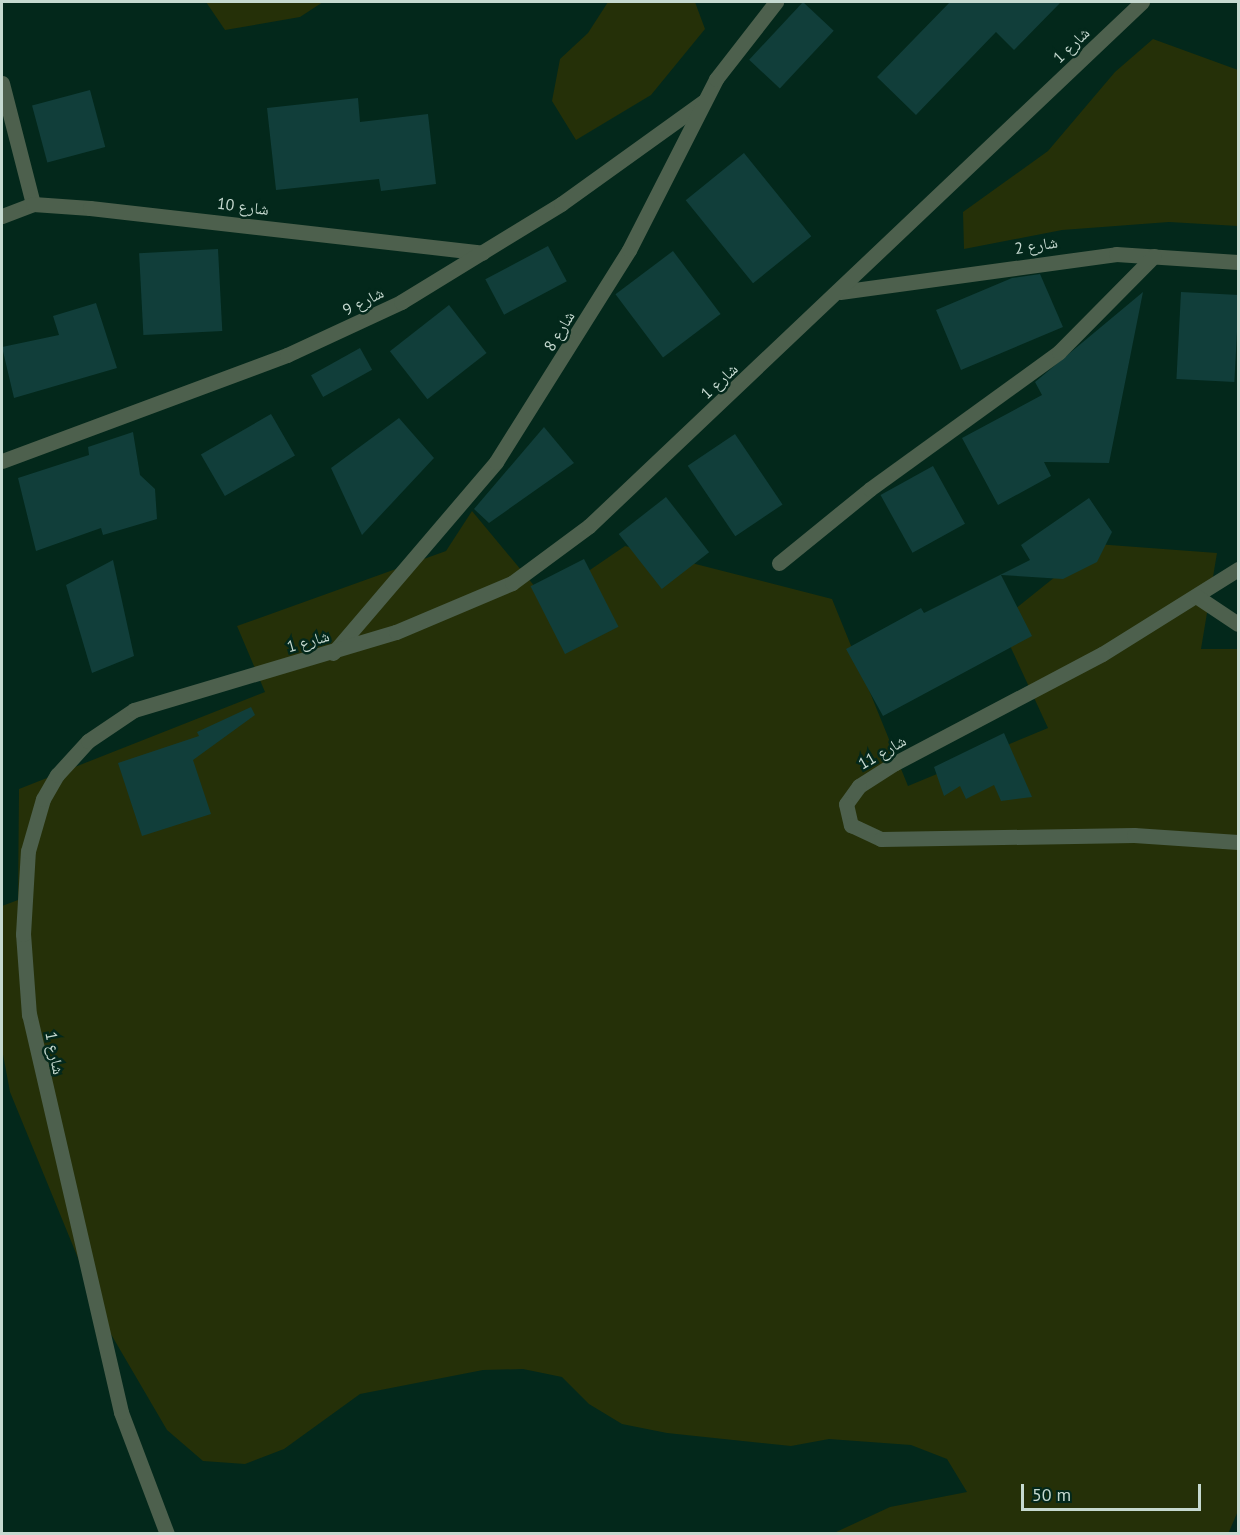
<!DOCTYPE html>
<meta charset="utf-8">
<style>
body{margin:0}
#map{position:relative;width:1240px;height:1535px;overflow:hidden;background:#03281b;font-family:"PT Sans","Noto Naskh Arabic",sans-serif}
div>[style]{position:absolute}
.green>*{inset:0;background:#253008}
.building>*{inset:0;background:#113e3a;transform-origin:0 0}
.minor>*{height:15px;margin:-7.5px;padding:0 7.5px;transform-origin:7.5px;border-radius:7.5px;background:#4d604d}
span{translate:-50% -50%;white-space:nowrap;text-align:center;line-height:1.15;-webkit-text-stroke:5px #03281b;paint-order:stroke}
.street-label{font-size:16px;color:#c6d9d0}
.frame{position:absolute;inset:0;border:3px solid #c6d9d0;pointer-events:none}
.scale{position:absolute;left:1021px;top:1484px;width:180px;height:27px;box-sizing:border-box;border:3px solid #c6d9d0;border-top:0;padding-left:8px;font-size:18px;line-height:21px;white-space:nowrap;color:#c6d9d0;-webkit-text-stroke:4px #03281b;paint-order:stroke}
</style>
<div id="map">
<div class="green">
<div style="clip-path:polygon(206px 2px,323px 2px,300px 17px,225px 30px)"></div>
<div style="clip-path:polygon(608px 2px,695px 2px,705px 29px,651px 95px,576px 140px,552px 101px,560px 59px,588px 33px)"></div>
<div style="clip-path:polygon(1153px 39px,1238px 70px,1238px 226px,1169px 222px,1062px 230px,964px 249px,963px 212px,1048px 151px,1115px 72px)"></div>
<div style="clip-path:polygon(472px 511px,546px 600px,625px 546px,832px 599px,908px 786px,1048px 728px,999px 622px,1096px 544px,1217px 553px,1201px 649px,1238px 649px,1238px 1511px,1228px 1534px,834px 1533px,890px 1507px,967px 1492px,947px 1459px,911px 1445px,829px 1439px,791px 1446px,667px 1433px,622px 1424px,589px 1404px,562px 1377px,523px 1369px,483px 1370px,360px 1394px,284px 1449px,245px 1464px,203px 1461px,167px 1430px,105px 1324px,10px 1092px,2px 1049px,2px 906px,18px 900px,19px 789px,265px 692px,237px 626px,446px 551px)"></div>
</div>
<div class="building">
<div style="left:803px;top:2px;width:42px;height:79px;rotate:43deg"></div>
<div style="clip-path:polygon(950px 2px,1061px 2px,1014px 50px,996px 32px,916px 115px,877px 77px)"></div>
<div style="left:90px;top:90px;width:59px;height:60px;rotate:75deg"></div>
<div style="clip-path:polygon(358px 98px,360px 122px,428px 114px,436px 184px,381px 191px,379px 179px,276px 190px,267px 108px)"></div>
<div style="left:744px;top:153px;width:107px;height:75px;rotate:51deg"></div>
<div style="left:548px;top:246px;width:40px;height:71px;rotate:62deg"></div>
<div style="left:218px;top:249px;width:82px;height:79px;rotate:87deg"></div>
<div style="left:673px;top:251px;width:79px;height:72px;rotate:53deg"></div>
<div style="clip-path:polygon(1040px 274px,1063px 327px,961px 370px,936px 310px,1012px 278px)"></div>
<div style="clip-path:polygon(1143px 292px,1109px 463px,1044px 462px,1051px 476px,998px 505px,962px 438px,1042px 395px,1035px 382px)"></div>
<div style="left:1181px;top:292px;width:58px;height:87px;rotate:3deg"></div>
<div style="clip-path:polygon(96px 303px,117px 368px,14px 398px,2px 347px,59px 335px,53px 316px)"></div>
<div style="left:449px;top:305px;width:61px;height:75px;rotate:52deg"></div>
<div style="left:360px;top:348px;width:25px;height:56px;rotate:61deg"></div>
<div style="left:271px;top:414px;width:48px;height:81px;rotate:60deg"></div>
<div style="clip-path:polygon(399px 418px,434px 458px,362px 535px,331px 468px)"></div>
<div style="clip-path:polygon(544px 427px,574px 463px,489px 523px,474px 509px)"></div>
<div style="clip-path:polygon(133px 432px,140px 475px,155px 489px,157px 519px,103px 535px,101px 528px,36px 551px,18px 478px,89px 455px,88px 447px)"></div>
<div style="left:735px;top:434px;width:85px;height:57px;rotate:56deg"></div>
<div style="left:933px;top:466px;width:66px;height:60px;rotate:61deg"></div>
<div style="left:666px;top:497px;width:70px;height:60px;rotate:52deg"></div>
<div style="clip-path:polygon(1089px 498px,1112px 532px,1097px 562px,1063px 579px,1001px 575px,1032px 636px,883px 716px,846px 649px,921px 608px,924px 613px,1030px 560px,1021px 545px)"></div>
<div style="left:584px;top:559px;width:76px;height:60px;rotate:63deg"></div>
<div style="clip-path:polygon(113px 560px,134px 656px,92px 673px,66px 585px)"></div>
<div style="clip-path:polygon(251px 707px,255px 715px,193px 760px,211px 814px,142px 836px,118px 763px,199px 736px,197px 732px)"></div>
<div style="clip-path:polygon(1004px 733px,1032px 797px,1001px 801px,994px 785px,966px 799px,960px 786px,944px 796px,934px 767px)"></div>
</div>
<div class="minor">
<div style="left:2px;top:83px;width:125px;rotate:75.6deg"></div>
<div style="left:2px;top:216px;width:33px;rotate:-21deg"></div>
<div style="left:33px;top:204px;width:57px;rotate:4deg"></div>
<div style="left:90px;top:208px;width:395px;rotate:6.5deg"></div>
<div style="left:840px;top:292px;width:279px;rotate:-7.8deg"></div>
<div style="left:1116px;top:254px;width:122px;rotate:3.8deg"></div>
<div style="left:2px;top:461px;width:304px;rotate:-20.4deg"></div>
<div style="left:287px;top:355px;width:126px;rotate:-24.9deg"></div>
<div style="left:401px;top:302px;width:188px;rotate:-31.5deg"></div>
<div style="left:561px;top:204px;width:175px;rotate:-35.7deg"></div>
<div style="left:779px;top:563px;width:117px;rotate:-39.1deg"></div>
<div style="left:870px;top:489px;width:233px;rotate:-35.9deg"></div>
<div style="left:1059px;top:352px;width:135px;rotate:-45.3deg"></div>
<div style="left:1238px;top:569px;width:160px;rotate:148deg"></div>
<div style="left:1102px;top:654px;width:234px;rotate:152.2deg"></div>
<div style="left:895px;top:763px;width:43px;rotate:147.4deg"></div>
<div style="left:859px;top:786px;width:22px;rotate:126deg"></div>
<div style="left:846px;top:804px;width:22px;rotate:77deg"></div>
<div style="left:851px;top:825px;width:33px;rotate:25deg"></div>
<div style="left:881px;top:839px;width:253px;rotate:-0.9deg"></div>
<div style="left:1134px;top:835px;width:104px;rotate:3.9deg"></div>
<div style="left:1196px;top:596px;width:50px;rotate:33.7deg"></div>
<div style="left:333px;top:653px;width:251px;rotate:-49.5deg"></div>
<div style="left:496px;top:462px;width:250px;rotate:-57.9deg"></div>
<div style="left:629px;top:250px;width:192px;rotate:-63deg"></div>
<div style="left:716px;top:79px;width:98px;rotate:-52.1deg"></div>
<div style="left:167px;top:1534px;width:130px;rotate:-110.7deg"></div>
<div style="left:121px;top:1412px;width:408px;rotate:-103deg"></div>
<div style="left:29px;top:1015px;width:81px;rotate:-94.2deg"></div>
<div style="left:23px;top:934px;width:83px;rotate:-86.6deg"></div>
<div style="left:28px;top:851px;width:54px;rotate:-73.9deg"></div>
<div style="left:43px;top:799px;width:28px;rotate:-60deg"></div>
<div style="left:57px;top:775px;width:46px;rotate:-47.6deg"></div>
<div style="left:88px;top:741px;width:55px;rotate:-34deg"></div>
<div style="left:134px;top:710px;width:273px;rotate:-16.6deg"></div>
<div style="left:396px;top:632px;width:126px;rotate:-22.9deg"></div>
<div style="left:512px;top:583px;width:96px;rotate:-36.5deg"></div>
<div style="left:589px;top:526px;width:762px;rotate:-43.46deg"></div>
</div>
<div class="street-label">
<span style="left:1071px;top:45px;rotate:-44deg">شارع 1</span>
<span style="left:243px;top:206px;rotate:7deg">شارع 10</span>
<span style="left:1036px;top:245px;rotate:-9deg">شارع 2</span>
<span style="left:363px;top:301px;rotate:-27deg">شارع 9</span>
<span style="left:559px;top:331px;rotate:-59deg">شارع 8</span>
<span style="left:719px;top:381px;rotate:-43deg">شارع 1</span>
<span style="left:308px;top:641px;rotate:-16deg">شارع 1</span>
<span style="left:882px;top:752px;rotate:-30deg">شارع 11</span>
<span style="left:55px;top:1053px;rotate:79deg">شارع 1</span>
</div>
<div class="frame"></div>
<div class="scale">50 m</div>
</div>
